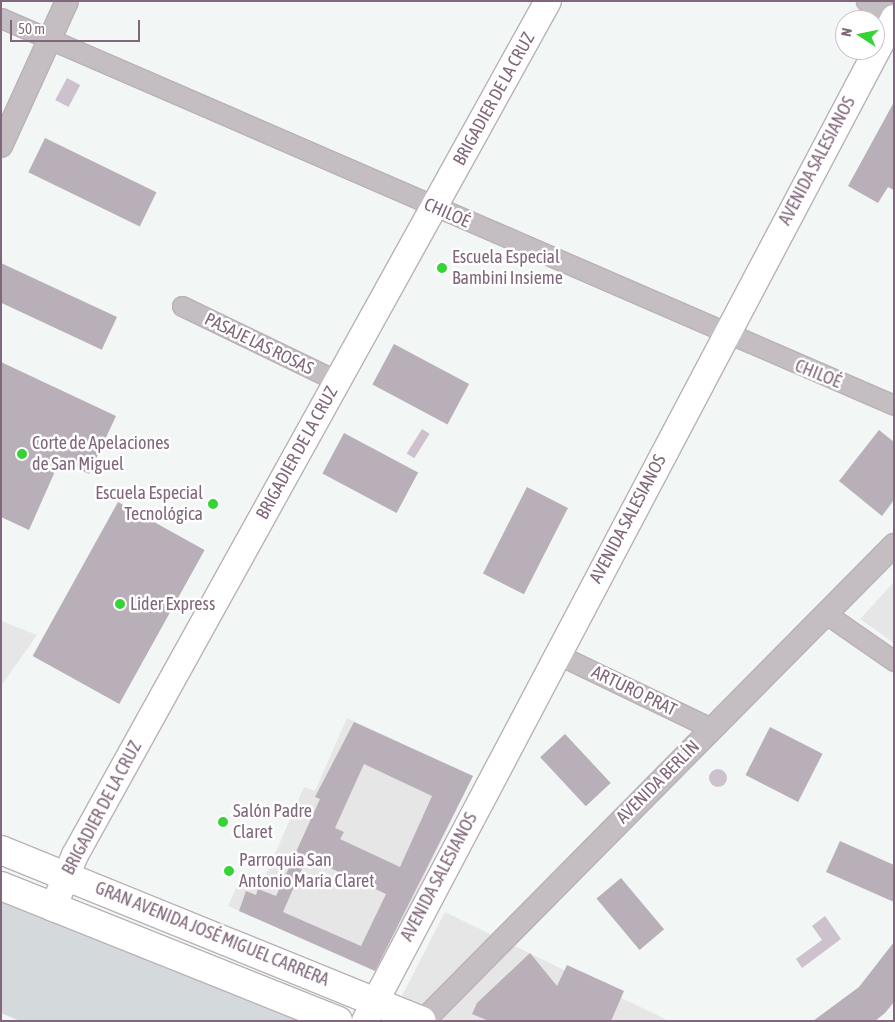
<!DOCTYPE html>
<meta charset="utf-8">
<style>
body{margin:0}
#map{position:relative;width:895px;height:1022px;overflow:hidden;background:#f2f6f5;font-family:"Asap Condensed",sans-serif}
div>[style]{position:absolute}
.built>*{inset:0;background:#e6e6e7}
.green>*{inset:0;background:#d4dadc}
.water>*{inset:0;background:#cdc1cd;transform-origin:0 0}
.round{border-radius:50%}
.building>*{inset:0;background:#b9afb8;transform-origin:0 0}
.roads{filter:drop-shadow(1px 0 #bab2b8) drop-shadow(-1px 0 #bab2b8) drop-shadow(0 1px #bab2b8) drop-shadow(0 -1px #bab2b8)}
.minor>*{height:19px;margin:-9.5px;padding:0 9.5px;transform-origin:9.5px;border-radius:9.5px;background:#c4bdc2}
.tertiary>*{height:22px;margin:-11px;padding:0 11px;transform-origin:11px;border-radius:11px;background:#c4bdc2}
.secondary>*{height:26px;margin:-13px;padding:0 13px;transform-origin:13px;border-radius:13px;background:#fff}
.primary>*{height:28px;margin:-14px;padding:0 14px;transform-origin:14px;border-radius:14px;background:#fff}
.dots>*{width:14px;height:14px;translate:-50% -50%;box-sizing:border-box;border:2px solid #fff;border-radius:50%}
span{translate:-50% -50%;white-space:nowrap;text-align:center;line-height:1.15;-webkit-text-stroke:5px #fff;paint-order:stroke}
.street-label{font-size:18px;color:#81677b}
.poi-label{font-size:18px;color:#81677b}
.left{translate:0 -50%;text-align:left}
.right{translate:-100% -50%;text-align:right}
.frame{position:absolute;inset:0;border:2px solid #81677b;pointer-events:none}
.north{position:absolute;left:835px;top:10px;width:50px;height:50px;box-sizing:border-box;background:#fff;border:1px solid #cdc2ca;border-radius:50%;rotate:281deg;font-size:14px;font-weight:700;line-height:20px;text-align:center;color:#81677b}
.north::after{content:'';display:block;margin:auto;width:18px;height:22px;background:#34d435;clip-path:polygon(50% 0,100% 100%,50% 72%,0 100%)}
.scale{position:absolute;left:10px;top:20px;width:130px;height:22px;box-sizing:border-box;border:2px solid #81677b;border-top:0;padding-left:6px;font-size:15px;line-height:18px;white-space:nowrap;color:#81677b;-webkit-text-stroke:4px #fff;paint-order:stroke}
</style>
<div id="map">
<div class="built">
<div style="clip-path:polygon(894px 582px,894px 643px,860px 619px)"></div>
<div style="clip-path:polygon(1px 621px,37px 635px,1px 686px)"></div>
<div style="clip-path:polygon(347px 718px,473px 776px,378px 972px,228px 906px,242px 875px,262px 884px,304px 787px,315px 791px)"></div>
<div style="clip-path:polygon(445px 912px,669px 1021px,389px 1021px)"></div>
</div>
<div class="green">
<div style="clip-path:polygon(1px 896px,300px 1021px,20px 1021px,1px 1013px)"></div>
</div>
<div class="water">
<div style="left:67px;top:78px;width:15px;height:25px;rotate:28deg"></div>
<div style="left:422px;top:429px;width:9px;height:29px;rotate:32deg"></div>
<div class="round" style="left:709px;top:769px;width:18px;height:18px"></div>
<div style="clip-path:polygon(825px 916px,841px 939px,802px 968px,796px 959px,822px 940px,812px 926px)"></div>
</div>
<div class="building">
<div style="clip-path:polygon(894px 102px,894px 190px,888px 187px,878px 203px,848px 186px)"></div>
<div style="left:45px;top:138px;width:124px;height:38px;rotate:26deg"></div>
<div style="left:1px;top:263px;width:128px;height:36px;rotate:25deg"></div>
<div style="left:394px;top:344px;width:85px;height:46px;rotate:28deg"></div>
<div style="clip-path:polygon(1px 362px,116px 416px,89px 474px,60px 460px,29px 530px,1px 517px)"></div>
<div style="clip-path:polygon(879px 430px,894px 442px,894px 500px,882px 516px,839px 481px)"></div>
<div style="left:344px;top:433px;width:84px;height:46px;rotate:28deg"></div>
<div style="left:527px;top:487px;width:46px;height:97px;rotate:27deg"></div>
<div style="left:118px;top:502px;width:99px;height:176px;rotate:29deg"></div>
<div style="clip-path:polygon(evenodd,354px 722px,473px 776px,375px 971px,239px 911px,246px 891px,256px 895px,258px 889px,276px 896px,293px 859px,304px 864px,283px 912px,361px 946px,386px 894px,296px 852px,320px 799px,315px 797px,354px 722px,364px 764px,432px 796px,400px 867px,340px 839px,344px 832px,335px 828px,364px 764px)"></div>
<div style="left:770px;top:727px;width:59px;height:54px;rotate:27deg"></div>
<div style="left:565px;top:734px;width:67px;height:34px;rotate:47deg"></div>
<div style="clip-path:polygon(840px 841px,894px 865px,894px 902px,826px 872px)"></div>
<div style="left:621px;top:878px;width:67px;height:32px;rotate:50deg"></div>
<div style="clip-path:polygon(894px 942px,894px 1002px,885px 1013px,875px 1021px,813px 1021px,859px 987px)"></div>
<div style="clip-path:polygon(530px 953px,557px 986px,567px 965px,624px 991px,611px 1021px,489px 1021px,472px 1014px,477px 1003px)"></div>
</div>
<div class="roads">
<div class="minor">
<div style="left:866px;top:1px;width:31px;rotate:25deg"></div>
<div style="left:1px;top:18px;width:973px;rotate:23.43deg"></div>
<div style="left:182px;top:306px;width:172px;rotate:25.8deg"></div>
<div style="left:825px;top:613px;width:84px;rotate:34.8deg"></div>
<div style="left:557px;top:654px;width:171px;rotate:25.7deg"></div>
</div>
<div class="tertiary">
<div style="left:1px;top:146px;width:159px;rotate:-65.5deg"></div>
<div style="left:423px;top:1021px;width:670px;rotate:-45.3deg"></div>
</div>
<div class="secondary">
<div style="left:53px;top:908px;width:57px;rotate:-67.5deg"></div>
<div style="left:75px;top:855px;width:976px;rotate:-61.02deg"></div>
<div style="left:365px;top:1021px;width:1134px;rotate:-62.19deg"></div>
</div>
<div class="primary">
<div style="left:1px;top:850px;width:454px;rotate:22.1deg"></div>
<div style="left:1px;top:886px;width:363px;rotate:21.8deg"></div>
</div>
</div>
<div class="dots">
<div style="left:442px;top:268px;background:#34d435"></div>
<div style="left:22px;top:454px;background:#34d435"></div>
<div style="left:213px;top:504px;background:#34d435"></div>
<div style="left:120px;top:604px;background:#34d435"></div>
<div style="left:223px;top:822px;background:#34d435"></div>
<div style="left:229px;top:871px;background:#34d435"></div>
</div>
<div class="street-label">
<span style="left:494px;top:99px;rotate:-61deg">BRIGADIER DE LA CRUZ</span>
<span style="left:817px;top:161px;rotate:-62deg">AVENIDA SALESIANOS</span>
<span style="left:447px;top:213px;rotate:24deg">CHILOÉ</span>
<span style="left:259px;top:344px;rotate:26deg">PASAJE LAS ROSAS</span>
<span style="left:818px;top:374px;rotate:22deg">CHILOÉ</span>
<span style="left:297px;top:453px;rotate:-61deg">BRIGADIER DE LA CRUZ</span>
<span style="left:628px;top:519px;rotate:-62deg">AVENIDA SALESIANOS</span>
<span style="left:634px;top:691px;rotate:26deg">ARTURO PRAT</span>
<span style="left:658px;top:782px;rotate:-45deg">AVENIDA BERLÍN</span>
<span style="left:102px;top:808px;rotate:-62deg">BRIGADIER DE LA CRUZ</span>
<span style="left:439px;top:877px;rotate:-62deg">AVENIDA SALESIANOS</span>
<span style="left:212px;top:934px;rotate:22deg">GRAN AVENIDA JOSÉ MIGUEL CARRERA</span>
</div>
<div class="poi-label">
<span class="left" style="left:452px;top:268px">Escuela Especial<br>Bambini Insieme</span>
<span class="left" style="left:32px;top:454px">Corte de Apelaciones<br>de San Miguel</span>
<span class="right" style="left:203px;top:504px">Escuela Especial<br>Tecnológica</span>
<span class="left" style="left:130px;top:604px">Lider Express</span>
<span class="left" style="left:233px;top:822px">Salón Padre<br>Claret</span>
<span class="left" style="left:239px;top:871px">Parroquia San<br>Antonio María Claret</span>
</div>
<div class="frame"></div>
<div class="north">N</div>
<div class="scale">50 m</div>
</div>
